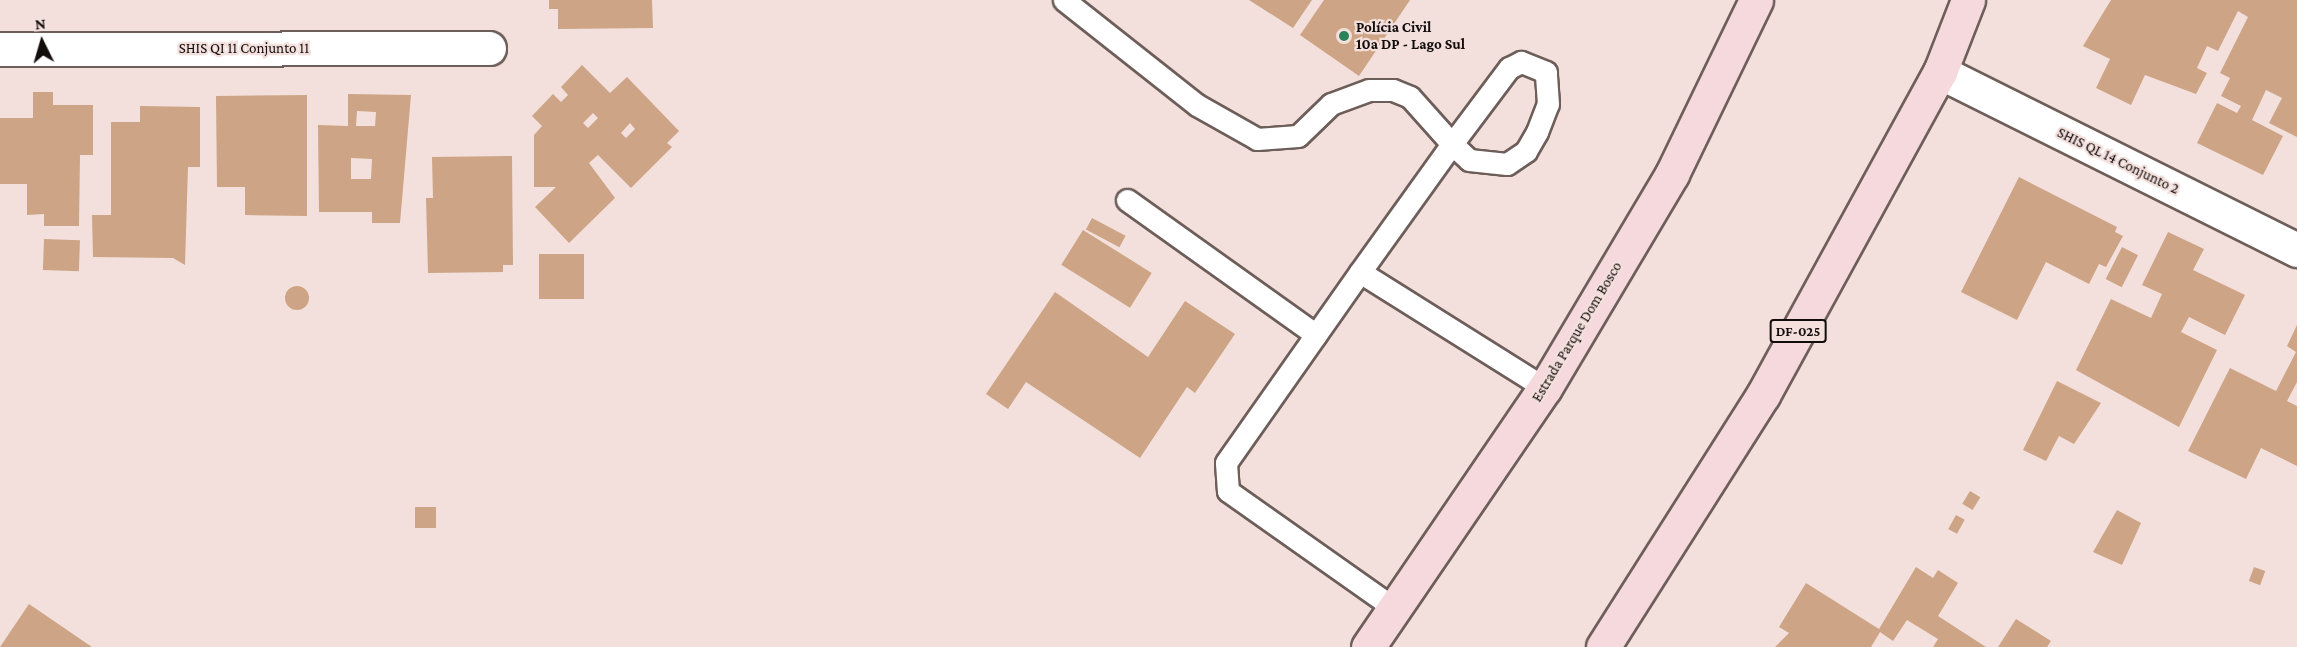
<!DOCTYPE html>
<meta charset="utf-8">
<style>
body{margin:0}
#map{position:relative;width:2297px;height:647px;overflow:hidden;background:#f3e0dc;font-family:"Crimson Pro",serif}
div>[style]{position:absolute}
.building>*{inset:0;background:#cda485;transform-origin:0 0}
.round{border-radius:50%}
.roads{filter:drop-shadow(2px 0 #6d5e5a) drop-shadow(-2px 0 #6d5e5a) drop-shadow(0 2px #6d5e5a) drop-shadow(0 -2px #6d5e5a)}
.service>*{height:21px;margin:-10.5px;padding:0 10.5px;transform-origin:10.5px;border-radius:10.5px;background:#fff}
.minor>*{height:33px;margin:-16.5px;padding:0 16.5px;transform-origin:16.5px;border-radius:16.5px;background:#fff}
.primary>*{height:33px;margin:-16.5px;padding:0 16.5px;transform-origin:16.5px;border-radius:16.5px;background:#f6d9dd}
.dots>*{width:16px;height:16px;translate:-50% -50%;box-sizing:border-box;border:3px solid #f3e0dc;border-radius:50%}
span{translate:-50% -50%;white-space:nowrap;text-align:center;line-height:1.15;-webkit-text-stroke:4.5px #f3e0dc;paint-order:stroke}
.shield-label span{padding:2px 4px;background:#f3e0dc;border:2px solid;border-radius:4px;-webkit-text-stroke-width:0}
.shield-label{font-size:14px;color:#120c0b;font-weight:700}
.poi-label{font-size:15px;color:#120c0b;font-weight:700}
.left{translate:0 -50%;text-align:left}
.street-label{font-size:15px;color:#120c0b}
.north{position:absolute;left:12px;top:12px;width:60px;height:60px;-webkit-text-stroke:4px #f3e0dc;paint-order:stroke;rotate:355deg;font-size:16px;font-weight:700;line-height:24px;text-align:center;color:#120c0b}
.north::after{content:'';display:block;margin:auto;width:21px;height:27px;background:#120c0b;clip-path:polygon(50% 0,100% 100%,50% 72%,0 100%)}
</style>
<div id="map">
<div class="building">
<div style="clip-path:polygon(549px 0,652px 0,653px 28px,558px 29px,558px 9px,549px 9px)"></div>
<div style="clip-path:polygon(1249px 0,1312px 0,1293px 28px)"></div>
<div style="clip-path:polygon(1324px 0,1410px 0,1359px 76px,1300px 35px)"></div>
<div style="clip-path:polygon(2111px 0,2297px 0,2297px 137px,2269px 123px,2282px 98px,2266px 90px,2252px 120px,2283px 136px,2263px 175px,2197px 143px,2217px 103px,2237px 113px,2241px 106px,2221px 96px,2230px 78px,2220px 73px,2248px 17px,2238px 11px,2218px 51px,2207px 46px,2197px 68px,2207px 73px,2196px 94px,2145px 75px,2131px 105px,2096px 88px,2110px 59px,2083px 46px)"></div>
<div style="clip-path:polygon(evenodd,582px 65px,610px 93px,627px 77px,679px 131px,667px 143px,672px 147px,631px 188px,598px 155px,589px 163px,615px 198px,569px 243px,535px 207px,556px 187px,534px 187px,534px 135px,542px 126px,532px 116px,553px 94px,561px 102px,568px 95px,561px 87px,582px 65px,593px 113px,598px 118px,588px 128px,583px 123px,593px 113px,582px 65px,630px 123px,635px 129px,626px 138px,621px 133px,630px 123px)"></div>
<div style="clip-path:polygon(33px 92px,53px 92px,53px 105px,93px 105px,93px 155px,80px 155px,79px 226px,44px 226px,44px 214px,27px 215px,27px 184px,0 184px,0 118px,33px 118px)"></div>
<div style="clip-path:polygon(evenodd,348px 94px,411px 95px,400px 223px,372px 223px,372px 212px,319px 212px,318px 125px,348px 126px,348px 94px,357px 111px,376px 112px,375px 126px,356px 126px,357px 111px,348px 94px,351px 158px,372px 159px,371px 179px,351px 179px,351px 158px)"></div>
<div style="clip-path:polygon(307px 95px,307px 216px,245px 215px,245px 187px,217px 187px,216px 96px)"></div>
<div style="clip-path:polygon(140px 106px,200px 107px,200px 167px,188px 167px,185px 265px,173px 258px,93px 257px,92px 215px,111px 215px,111px 122px,140px 122px)"></div>
<div style="clip-path:polygon(512px 156px,513px 265px,503px 265px,503px 272px,428px 273px,426px 198px,433px 198px,432px 157px)"></div>
<div style="clip-path:polygon(2019px 177px,2117px 227px,2115px 232px,2123px 236px,2106px 267px,2099px 264px,2089px 284px,2046px 262px,2017px 320px,1961px 292px)"></div>
<div style="left:1092px;top:218px;width:38px;height:13px;rotate:28deg"></div>
<div style="left:1083px;top:230px;width:81px;height:41px;rotate:32deg"></div>
<div style="clip-path:polygon(2168px 232px,2204px 249px,2193px 270px,2245px 295px,2225px 335px,2189px 317px,2181px 332px,2217px 350px,2179px 427px,2076px 370px,2111px 299px,2151px 318px,2162px 294px,2142px 285px)"></div>
<div style="left:44px;top:239px;width:36px;height:31px;rotate:2deg"></div>
<div style="left:2122px;top:247px;width:18px;height:36px;rotate:27deg"></div>
<div style="left:539px;top:254px;width:45px;height:45px"></div>
<div class="round" style="left:285px;top:286px;width:24px;height:24px"></div>
<div style="clip-path:polygon(1055px 292px,1148px 357px,1185px 301px,1235px 334px,1195px 393px,1187px 387px,1140px 458px,1026px 382px,1008px 409px,986px 394px)"></div>
<div style="clip-path:polygon(2297px 325px,2297px 382px,2287px 401px,2297px 406px,2297px 466px,2261px 448px,2246px 479px,2188px 451px,2230px 368px,2276px 391px,2296px 352px,2287px 346px)"></div>
<div style="clip-path:polygon(2057px 381px,2101px 403px,2074px 444px,2059px 436px,2046px 461px,2023px 450px)"></div>
<div style="left:1970px;top:491px;width:12px;height:15px;rotate:31deg"></div>
<div style="left:415px;top:507px;width:21px;height:21px"></div>
<div style="clip-path:polygon(2117px 510px,2141px 523px,2122px 565px,2093px 552px)"></div>
<div style="left:1956px;top:515px;width:10px;height:16px;rotate:29deg"></div>
<div style="clip-path:polygon(1916px 567px,1933px 578px,1938px 570px,1958px 583px,1938px 616px,1986px 647px,1933px 647px,1938px 639px,1907px 620px,1893px 641px,1880px 632px,1871px 647px,1775px 647px,1789px 633px,1779px 627px,1806px 583px,1879px 629px)"></div>
<div style="left:2254px;top:567px;width:12px;height:15px;rotate:20deg"></div>
<div style="clip-path:polygon(29px 604px,92px 647px,0 647px)"></div>
<div style="clip-path:polygon(2016px 619px,2051px 641px,2047px 647px,1998px 647px)"></div>
</div>
<div class="roads">
<div class="service">
<div style="left:1064px;top:0;width:169px;rotate:38.3deg"></div>
<div style="left:1197px;top:105px;width:69px;rotate:29.5deg"></div>
<div style="left:1257px;top:139px;width:41px;rotate:-4.2deg"></div>
<div style="left:1298px;top:136px;width:46px;rotate:-44.1deg"></div>
<div style="left:1331px;top:104px;width:40px;rotate:-20.2deg"></div>
<div style="left:1369px;top:90px;width:24px"></div>
<div style="left:1393px;top:90px;width:18px;rotate:22deg"></div>
<div style="left:1410px;top:97px;width:63px;rotate:48.2deg"></div>
<div style="left:1452px;top:144px;width:23px;rotate:43deg"></div>
<div style="left:1469px;top:160px;width:38px;rotate:6deg"></div>
<div style="left:1507px;top:164px;width:23px;rotate:-34deg"></div>
<div style="left:1526px;top:151px;width:22px;rotate:-60deg"></div>
<div style="left:1537px;top:132px;width:30px;rotate:-69deg"></div>
<div style="left:1548px;top:104px;width:32px;rotate:-94deg"></div>
<div style="left:1546px;top:72px;width:27px;rotate:-158deg"></div>
<div style="left:1521px;top:62px;width:13px;rotate:153deg"></div>
<div style="left:1509px;top:68px;width:95px;rotate:126.9deg"></div>
<div style="left:1452px;top:144px;width:158px;rotate:125.7deg"></div>
<div style="left:1360px;top:272px;width:233px;rotate:125.1deg"></div>
<div style="left:1226px;top:463px;width:28px;rotate:86deg"></div>
<div style="left:1228px;top:491px;width:203px;rotate:35.2deg"></div>
<div style="left:1127px;top:200px;width:232px;rotate:35.5deg"></div>
<div style="left:1360px;top:272px;width:218px;rotate:32.1deg"></div>
</div>
<div class="minor">
<div style="left:0;top:49px;width:489px;rotate:-0.1deg"></div>
<div style="left:1940px;top:72px;width:399px;rotate:26.5deg"></div>
</div>
<div class="primary">
<div style="left:1368px;top:647px;width:314px;rotate:-55.7deg"></div>
<div style="left:1545px;top:388px;width:249px;rotate:-59.3deg"></div>
<div style="left:1672px;top:174px;width:193px;rotate:-64.2deg"></div>
<div style="left:1603px;top:647px;width:299px;rotate:-57.6deg"></div>
<div style="left:1763px;top:395px;width:368px;rotate:-61.3deg"></div>
<div style="left:1940px;top:72px;width:77px;rotate:-68.7deg"></div>
</div>
</div>
<div class="dots">
<div style="left:1344px;top:36px;background:#2b8459"></div>
</div>
<div class="shield-label">
<span style="left:1798px;top:331px">DF-025</span>
</div>
<div class="poi-label">
<span class="left" style="left:1356px;top:36px">Polícia Civil<br>10a DP - Lago Sul</span>
</div>
<div class="street-label">
<span style="left:244px;top:49px">SHIS QI 11 Conjunto 11</span>
<span style="left:2118px;top:161px;rotate:26deg">SHIS QL 14 Conjunto 2</span>
<span style="left:1577px;top:332px;rotate:-59deg">Estrada Parque Dom Bosco</span>
</div>
<div class="north">N</div>
</div>
